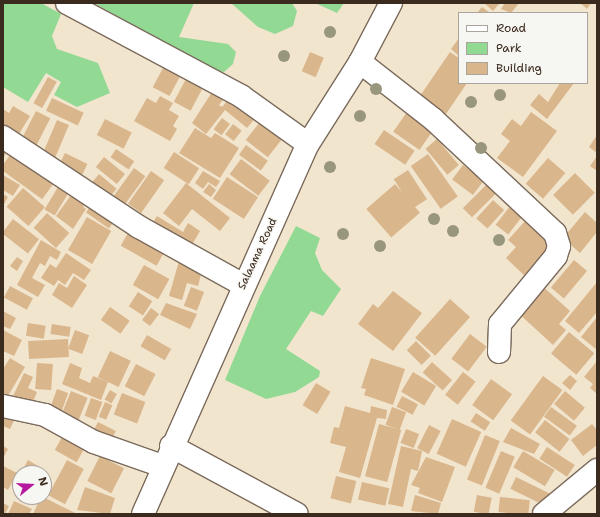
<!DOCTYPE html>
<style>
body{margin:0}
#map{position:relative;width:600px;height:517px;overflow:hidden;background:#f2e5ce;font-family:"Shantell Sans",sans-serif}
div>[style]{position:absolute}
.green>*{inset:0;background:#92d994}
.building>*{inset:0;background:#dab68d;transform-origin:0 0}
.roads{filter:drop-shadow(1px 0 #7b6b5c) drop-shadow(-1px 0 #7b6b5c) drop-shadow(0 1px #7b6b5c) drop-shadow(0 -1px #7b6b5c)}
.minor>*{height:22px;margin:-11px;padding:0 11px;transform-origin:11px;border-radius:11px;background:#fff}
.secondary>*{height:22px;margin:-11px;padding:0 11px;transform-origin:11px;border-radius:11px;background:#fff}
.trees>*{width:12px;height:12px;margin:-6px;border-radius:50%;background:#99967e}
span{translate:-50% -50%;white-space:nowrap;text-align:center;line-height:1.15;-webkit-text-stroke:3px #f6f6f2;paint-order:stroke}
.street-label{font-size:11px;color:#3b2a1e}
.frame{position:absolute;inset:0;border:4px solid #3b2a1e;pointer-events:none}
.legend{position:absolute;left:458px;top:12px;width:130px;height:72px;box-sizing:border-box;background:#f6f6f2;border:1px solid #aba49d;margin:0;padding:5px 7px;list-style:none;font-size:12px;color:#3b2a1e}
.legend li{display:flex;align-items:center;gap:8px;height:20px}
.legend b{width:20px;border:1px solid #aba49d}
.north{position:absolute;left:12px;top:465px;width:40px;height:40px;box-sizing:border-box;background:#f6f6f2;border:1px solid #aba49d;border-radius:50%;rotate:72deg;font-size:11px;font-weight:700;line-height:16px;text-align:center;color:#3b2a1e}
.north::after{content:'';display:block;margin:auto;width:14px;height:18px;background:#b5179e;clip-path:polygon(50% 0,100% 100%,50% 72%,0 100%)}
</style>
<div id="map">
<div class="green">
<div style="clip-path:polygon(3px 3px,41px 3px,61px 14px,52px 36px,57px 49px,98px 63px,110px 93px,77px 107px,54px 95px,61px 82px,46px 73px,28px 102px,3px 87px)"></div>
<div style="clip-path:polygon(94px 3px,194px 3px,179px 37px,228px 44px,236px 52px,233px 64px,224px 72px,207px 68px)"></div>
<div style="clip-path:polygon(231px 3px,292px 3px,297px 11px,293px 26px,275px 34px,258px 27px)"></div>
<div style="clip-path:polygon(315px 3px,344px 3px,337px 13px)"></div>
<div style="clip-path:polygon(296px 226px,320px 238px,315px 253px,322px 270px,341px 289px,323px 316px,311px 311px,286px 349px,320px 371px,319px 377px,295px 392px,266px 399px,225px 380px,260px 296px)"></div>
</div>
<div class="building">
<div style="clip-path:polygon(484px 3px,500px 3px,493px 11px)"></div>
<div style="clip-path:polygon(505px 3px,519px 3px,511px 13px,501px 9px)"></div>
<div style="clip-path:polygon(580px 3px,591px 3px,587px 9px)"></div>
<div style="clip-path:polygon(482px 7px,490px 13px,477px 13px)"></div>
<div style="clip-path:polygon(459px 38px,459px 56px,451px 49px)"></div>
<div style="left:310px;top:52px;width:15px;height:21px;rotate:23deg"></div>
<div style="clip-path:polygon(450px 52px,459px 58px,459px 83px,467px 83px,446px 114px,420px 96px)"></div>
<div style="left:164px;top:66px;width:19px;height:24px;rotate:28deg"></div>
<div style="left:48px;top:77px;width:10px;height:30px;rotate:29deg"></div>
<div style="left:187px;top:77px;width:19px;height:28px;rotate:28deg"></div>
<div style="clip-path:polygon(560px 83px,574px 83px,547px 119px,530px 105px,539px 94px,548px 102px)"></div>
<div style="clip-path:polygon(216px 86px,227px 95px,219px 105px,222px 107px,232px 95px,257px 116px,247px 128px,225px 110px,206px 134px,192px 123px)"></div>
<div style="clip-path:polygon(160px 96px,173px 103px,169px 110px,179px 116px,173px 126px,177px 129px,170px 141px,134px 121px,147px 98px,156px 103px)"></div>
<div style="left:52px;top:98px;width:35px;height:14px;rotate:25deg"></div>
<div style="clip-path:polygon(13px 106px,30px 116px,14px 142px,3px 127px,3px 109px,9px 113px)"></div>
<div style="left:36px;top:111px;width:16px;height:31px;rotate:27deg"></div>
<div style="left:407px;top:112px;width:32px;height:24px;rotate:35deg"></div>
<div style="clip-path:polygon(531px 112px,557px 131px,523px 177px,497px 158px,510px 141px,501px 134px,512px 119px,521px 126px)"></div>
<div style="left:222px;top:118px;width:10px;height:14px;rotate:37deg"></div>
<div style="left:263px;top:118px;width:28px;height:28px;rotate:38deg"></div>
<div style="left:105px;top:119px;width:30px;height:18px;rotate:27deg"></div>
<div style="left:57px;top:120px;width:13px;height:35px;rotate:23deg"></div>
<div style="left:233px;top:124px;width:11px;height:13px;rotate:38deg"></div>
<div style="clip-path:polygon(195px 128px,211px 138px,215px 133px,239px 148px,220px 178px,179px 153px)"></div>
<div style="left:384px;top:130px;width:37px;height:17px;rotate:34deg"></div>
<div style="clip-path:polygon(597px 135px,597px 153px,589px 147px)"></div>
<div style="left:437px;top:139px;width:34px;height:15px;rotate:50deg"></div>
<div style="clip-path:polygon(3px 142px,10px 147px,3px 158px)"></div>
<div style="left:246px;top:145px;width:27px;height:12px;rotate:36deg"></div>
<div style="left:116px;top:149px;width:22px;height:10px;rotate:34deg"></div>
<div style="left:13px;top:151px;width:52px;height:22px;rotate:36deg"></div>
<div style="left:174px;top:152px;width:30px;height:19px;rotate:33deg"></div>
<div style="left:65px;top:153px;width:25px;height:14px;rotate:26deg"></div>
<div style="left:428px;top:154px;width:52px;height:21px;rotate:55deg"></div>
<div style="clip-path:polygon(597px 156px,597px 171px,590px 166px)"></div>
<div style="left:104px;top:157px;width:27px;height:13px;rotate:39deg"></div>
<div style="left:548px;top:158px;width:23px;height:34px;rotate:41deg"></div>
<div style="left:241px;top:159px;width:36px;height:19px;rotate:37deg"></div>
<div style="left:463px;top:165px;width:26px;height:18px;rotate:37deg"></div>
<div style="left:134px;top:168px;width:14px;height:42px;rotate:36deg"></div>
<div style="left:408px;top:170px;width:35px;height:17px;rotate:57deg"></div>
<div style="left:151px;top:171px;width:16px;height:40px;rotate:35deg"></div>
<div style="clip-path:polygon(203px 171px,220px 181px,216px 187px,208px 182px,203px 189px,195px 183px)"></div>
<div style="left:575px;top:173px;width:28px;height:31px;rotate:45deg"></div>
<div style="left:99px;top:174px;width:23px;height:15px;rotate:40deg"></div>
<div style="clip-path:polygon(3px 175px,20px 185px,13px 196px,3px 190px)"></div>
<div style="left:227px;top:177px;width:37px;height:26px;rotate:33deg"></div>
<div style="left:61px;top:182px;width:12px;height:32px;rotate:31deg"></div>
<div style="left:489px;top:182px;width:13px;height:37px;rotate:45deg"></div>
<div style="clip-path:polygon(186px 183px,230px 218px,220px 231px,192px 209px,179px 226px,163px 213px)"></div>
<div style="clip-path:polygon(209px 184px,216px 190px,211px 197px,203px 192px)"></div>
<div style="left:395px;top:184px;width:38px;height:38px;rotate:49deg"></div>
<div style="left:23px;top:188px;width:29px;height:25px;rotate:41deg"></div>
<div style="clip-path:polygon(74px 191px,87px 200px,83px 207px,86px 209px,73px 229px,56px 216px)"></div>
<div style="clip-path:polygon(3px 194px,8px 197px,3px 206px)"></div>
<div style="left:493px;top:200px;width:15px;height:25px;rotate:42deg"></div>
<div style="left:94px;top:201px;width:28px;height:14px;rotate:35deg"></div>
<div style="left:511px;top:205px;width:16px;height:25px;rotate:38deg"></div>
<div style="clip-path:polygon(585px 212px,597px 223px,597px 232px,580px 253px,563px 238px)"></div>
<div style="left:47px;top:213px;width:30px;height:20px;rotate:42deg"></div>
<div style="clip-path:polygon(157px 216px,183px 232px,188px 223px,200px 231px,186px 255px,148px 230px)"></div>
<div style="left:87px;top:217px;width:28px;height:38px;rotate:30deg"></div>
<div style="left:13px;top:219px;width:33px;height:18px;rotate:38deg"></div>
<div style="clip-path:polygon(526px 220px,558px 249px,526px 277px,506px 258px,516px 247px,508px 240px)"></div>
<div style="left:129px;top:231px;width:41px;height:17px;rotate:29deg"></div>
<div style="clip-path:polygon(41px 240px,61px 252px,57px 260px,50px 256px,45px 266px,40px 263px,32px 278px,45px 285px,38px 297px,17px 285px)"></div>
<div style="clip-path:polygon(66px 253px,91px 270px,84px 280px,73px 273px,65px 285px,58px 280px,54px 286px,41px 278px,50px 264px,56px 268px)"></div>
<div style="clip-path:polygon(17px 257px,23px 261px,17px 271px,10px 266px)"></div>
<div style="left:574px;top:260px;width:17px;height:36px;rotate:40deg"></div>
<div style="clip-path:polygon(179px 261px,203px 267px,198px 286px,187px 283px,182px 300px,169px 296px)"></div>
<div style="left:144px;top:265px;width:29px;height:23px;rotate:29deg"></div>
<div style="clip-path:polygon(74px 276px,87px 285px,72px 308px,52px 295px,59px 283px,67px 288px)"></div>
<div style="clip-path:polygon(597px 282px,597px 312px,579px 333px,565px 321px)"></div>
<div style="clip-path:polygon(540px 284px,570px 311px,559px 324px,566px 330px,553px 345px,516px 311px)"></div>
<div style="left:10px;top:286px;width:26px;height:13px;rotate:28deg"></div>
<div style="left:191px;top:287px;width:14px;height:20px;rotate:21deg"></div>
<div style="clip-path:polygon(393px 291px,422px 313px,393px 351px,358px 324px,373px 304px,378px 308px)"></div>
<div style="left:138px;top:292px;width:17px;height:17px;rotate:33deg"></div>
<div style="left:450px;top:299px;width:27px;height:52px;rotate:42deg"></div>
<div style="clip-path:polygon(166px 303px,197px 314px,190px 329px,160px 315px)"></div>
<div style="left:110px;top:307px;width:24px;height:16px;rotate:35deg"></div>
<div style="left:151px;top:308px;width:10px;height:15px;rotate:37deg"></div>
<div style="clip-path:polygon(3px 311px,16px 318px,10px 329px,3px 326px)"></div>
<div style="clip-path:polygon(597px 317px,597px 350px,581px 337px)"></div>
<div style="left:28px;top:323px;width:18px;height:13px;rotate:9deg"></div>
<div style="left:52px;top:324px;width:19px;height:10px;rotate:9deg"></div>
<div style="clip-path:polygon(3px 330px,22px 340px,14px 356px,3px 351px)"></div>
<div style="left:75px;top:330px;width:15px;height:20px;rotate:20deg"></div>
<div style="left:569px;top:332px;width:33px;height:28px;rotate:40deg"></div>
<div style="left:470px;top:334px;width:21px;height:31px;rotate:37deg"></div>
<div style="left:147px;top:335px;width:28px;height:13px;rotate:30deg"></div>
<div style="left:68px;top:339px;width:18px;height:40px;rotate:87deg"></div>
<div style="left:416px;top:341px;width:21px;height:13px;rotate:45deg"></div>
<div style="left:110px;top:351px;width:23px;height:29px;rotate:25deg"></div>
<div style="clip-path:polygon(10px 358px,25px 367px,8px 396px,3px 393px,3px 369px)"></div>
<div style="clip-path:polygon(371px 358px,405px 369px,393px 405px,364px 395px,366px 389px,361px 388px)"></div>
<div style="clip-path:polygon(597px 361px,597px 394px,590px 388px,593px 384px,584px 377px)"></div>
<div style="left:432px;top:362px;width:27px;height:14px;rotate:42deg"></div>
<div style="left:37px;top:363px;width:16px;height:26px;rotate:4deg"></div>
<div style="clip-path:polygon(70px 363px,82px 368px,79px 378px,90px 383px,93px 376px,108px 382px,101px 400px,62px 384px)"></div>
<div style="left:136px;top:364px;width:22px;height:25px;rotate:27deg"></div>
<div style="left:413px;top:372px;width:27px;height:23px;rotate:31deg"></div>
<div style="left:463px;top:372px;width:16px;height:29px;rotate:38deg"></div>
<div style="clip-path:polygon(24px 373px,33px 377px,28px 388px,37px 392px,31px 407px,12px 398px)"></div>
<div style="clip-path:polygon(570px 375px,577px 381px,570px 390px,562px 383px)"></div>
<div style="left:543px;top:376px;width:24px;height:55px;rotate:36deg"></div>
<div style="left:491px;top:379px;width:26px;height:32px;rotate:36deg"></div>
<div style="left:316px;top:383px;width:17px;height:26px;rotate:31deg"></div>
<div style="left:57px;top:389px;width:12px;height:19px;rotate:20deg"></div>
<div style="left:110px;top:390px;width:8px;height:11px;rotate:30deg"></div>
<div style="left:71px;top:391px;width:18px;height:28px;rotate:22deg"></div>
<div style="left:565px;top:391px;width:26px;height:17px;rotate:40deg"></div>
<div style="left:122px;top:393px;width:25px;height:23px;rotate:21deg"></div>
<div style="left:402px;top:396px;width:18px;height:12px;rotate:27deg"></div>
<div style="left:91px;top:398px;width:12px;height:19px;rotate:20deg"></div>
<div style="left:105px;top:402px;width:8px;height:16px;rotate:23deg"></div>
<div style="clip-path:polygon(345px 406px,370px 413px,371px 406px,387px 410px,386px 419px,377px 418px,360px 478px,339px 472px,346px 447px,330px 443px,334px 427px,339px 428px)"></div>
<div style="left:392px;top:407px;width:15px;height:19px;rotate:20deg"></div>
<div style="left:551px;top:407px;width:32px;height:12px;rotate:36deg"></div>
<div style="clip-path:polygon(5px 413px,15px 418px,10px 429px,3px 426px)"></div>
<div style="left:476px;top:413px;width:17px;height:10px;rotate:33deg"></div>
<div style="left:452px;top:419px;width:32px;height:38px;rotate:24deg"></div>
<div style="left:545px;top:420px;width:31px;height:16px;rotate:38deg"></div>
<div style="left:98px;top:422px;width:20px;height:13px;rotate:27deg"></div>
<div style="left:379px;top:424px;width:23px;height:54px;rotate:15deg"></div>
<div style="clip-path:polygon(592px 424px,597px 430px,597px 445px,583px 456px,571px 440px)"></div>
<div style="left:429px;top:425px;width:13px;height:26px;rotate:27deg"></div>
<div style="clip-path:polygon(511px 428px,540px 444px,534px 454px,503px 442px)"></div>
<div style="left:406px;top:429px;width:14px;height:15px;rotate:21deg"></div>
<div style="left:66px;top:430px;width:25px;height:23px;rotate:29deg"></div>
<div style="left:485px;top:435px;width:16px;height:48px;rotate:22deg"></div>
<div style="clip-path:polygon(3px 446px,8px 449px,3px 458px)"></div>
<div style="clip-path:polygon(401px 446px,422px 451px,418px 471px,411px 469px,403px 507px,388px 504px)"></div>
<div style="left:547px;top:447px;width:33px;height:14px;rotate:33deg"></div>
<div style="left:501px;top:451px;width:15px;height:40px;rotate:23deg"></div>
<div style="left:523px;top:451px;width:37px;height:19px;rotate:31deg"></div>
<div style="left:100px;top:456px;width:27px;height:28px;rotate:27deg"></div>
<div style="clip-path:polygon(426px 457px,455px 467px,442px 502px,418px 493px,420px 488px,411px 485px)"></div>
<div style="clip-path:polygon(28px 460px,43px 469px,41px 473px,21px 473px)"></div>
<div style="left:67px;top:460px;width:19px;height:40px;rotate:28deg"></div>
<div style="clip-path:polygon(3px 466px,17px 473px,8px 490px,3px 487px)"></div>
<div style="clip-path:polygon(20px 474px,20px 492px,12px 488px)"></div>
<div style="left:336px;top:476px;width:21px;height:23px;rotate:14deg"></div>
<div style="left:516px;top:477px;width:37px;height:13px;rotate:26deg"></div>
<div style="left:362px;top:482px;width:28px;height:18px;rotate:13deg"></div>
<div style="clip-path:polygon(85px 487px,115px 498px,110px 514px,77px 510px)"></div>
<div style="clip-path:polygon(415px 495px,441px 503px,438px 514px,411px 511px)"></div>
<div style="left:477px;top:495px;width:15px;height:17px;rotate:11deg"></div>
<div style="clip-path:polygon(41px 497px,43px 497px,77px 514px,33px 514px)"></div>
<div style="left:500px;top:497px;width:30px;height:15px;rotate:6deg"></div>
<div style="clip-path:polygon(14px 501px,32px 509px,29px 514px,8px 514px)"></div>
<div style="clip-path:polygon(3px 503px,9px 506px,5px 514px,3px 514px)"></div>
</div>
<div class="roads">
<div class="minor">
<div style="left:67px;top:3px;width:197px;rotate:28.1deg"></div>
<div style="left:241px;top:96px;width:82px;rotate:35.6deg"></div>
<div style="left:360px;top:62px;width:93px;rotate:38deg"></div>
<div style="left:433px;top:119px;width:167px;rotate:43.1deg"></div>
<div style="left:555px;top:233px;width:14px;rotate:73deg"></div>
<div style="left:559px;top:246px;width:10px;rotate:107deg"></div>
<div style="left:556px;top:256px;width:88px;rotate:129.5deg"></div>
<div style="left:500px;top:324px;width:28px;rotate:92deg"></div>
<div style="left:3px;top:137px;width:163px;rotate:33.5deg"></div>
<div style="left:139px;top:227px;width:119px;rotate:29.1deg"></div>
<div style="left:3px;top:406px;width:43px;rotate:12.1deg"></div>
<div style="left:45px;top:415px;width:56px;rotate:28.9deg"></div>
<div style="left:94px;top:442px;width:72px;rotate:19.4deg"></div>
<div style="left:171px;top:446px;width:143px;rotate:28.4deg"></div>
<div style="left:544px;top:514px;width:69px;rotate:-39.7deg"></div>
</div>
<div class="secondary">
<div style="left:143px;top:514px;width:405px;rotate:-66deg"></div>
<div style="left:308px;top:144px;width:97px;rotate:-57.6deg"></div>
<div style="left:360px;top:62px;width:67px;rotate:-62.3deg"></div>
</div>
</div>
<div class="trees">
<div style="left:330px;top:32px"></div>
<div style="left:284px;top:56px"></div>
<div style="left:376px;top:89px"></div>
<div style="left:500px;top:95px"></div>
<div style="left:471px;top:102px"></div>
<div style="left:360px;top:116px"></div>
<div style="left:481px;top:148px"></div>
<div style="left:330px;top:167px"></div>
<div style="left:434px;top:219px"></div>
<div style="left:453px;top:231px"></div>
<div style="left:343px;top:234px"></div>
<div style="left:499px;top:240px"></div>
<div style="left:380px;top:246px"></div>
</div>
<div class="street-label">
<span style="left:258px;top:254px;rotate:-65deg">Salaama Road</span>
</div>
<div class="frame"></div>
<ul class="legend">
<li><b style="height:5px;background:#fff"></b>Road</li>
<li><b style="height:11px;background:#92d994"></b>Park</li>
<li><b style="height:11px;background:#dab68d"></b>Building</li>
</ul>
<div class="north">N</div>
</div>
